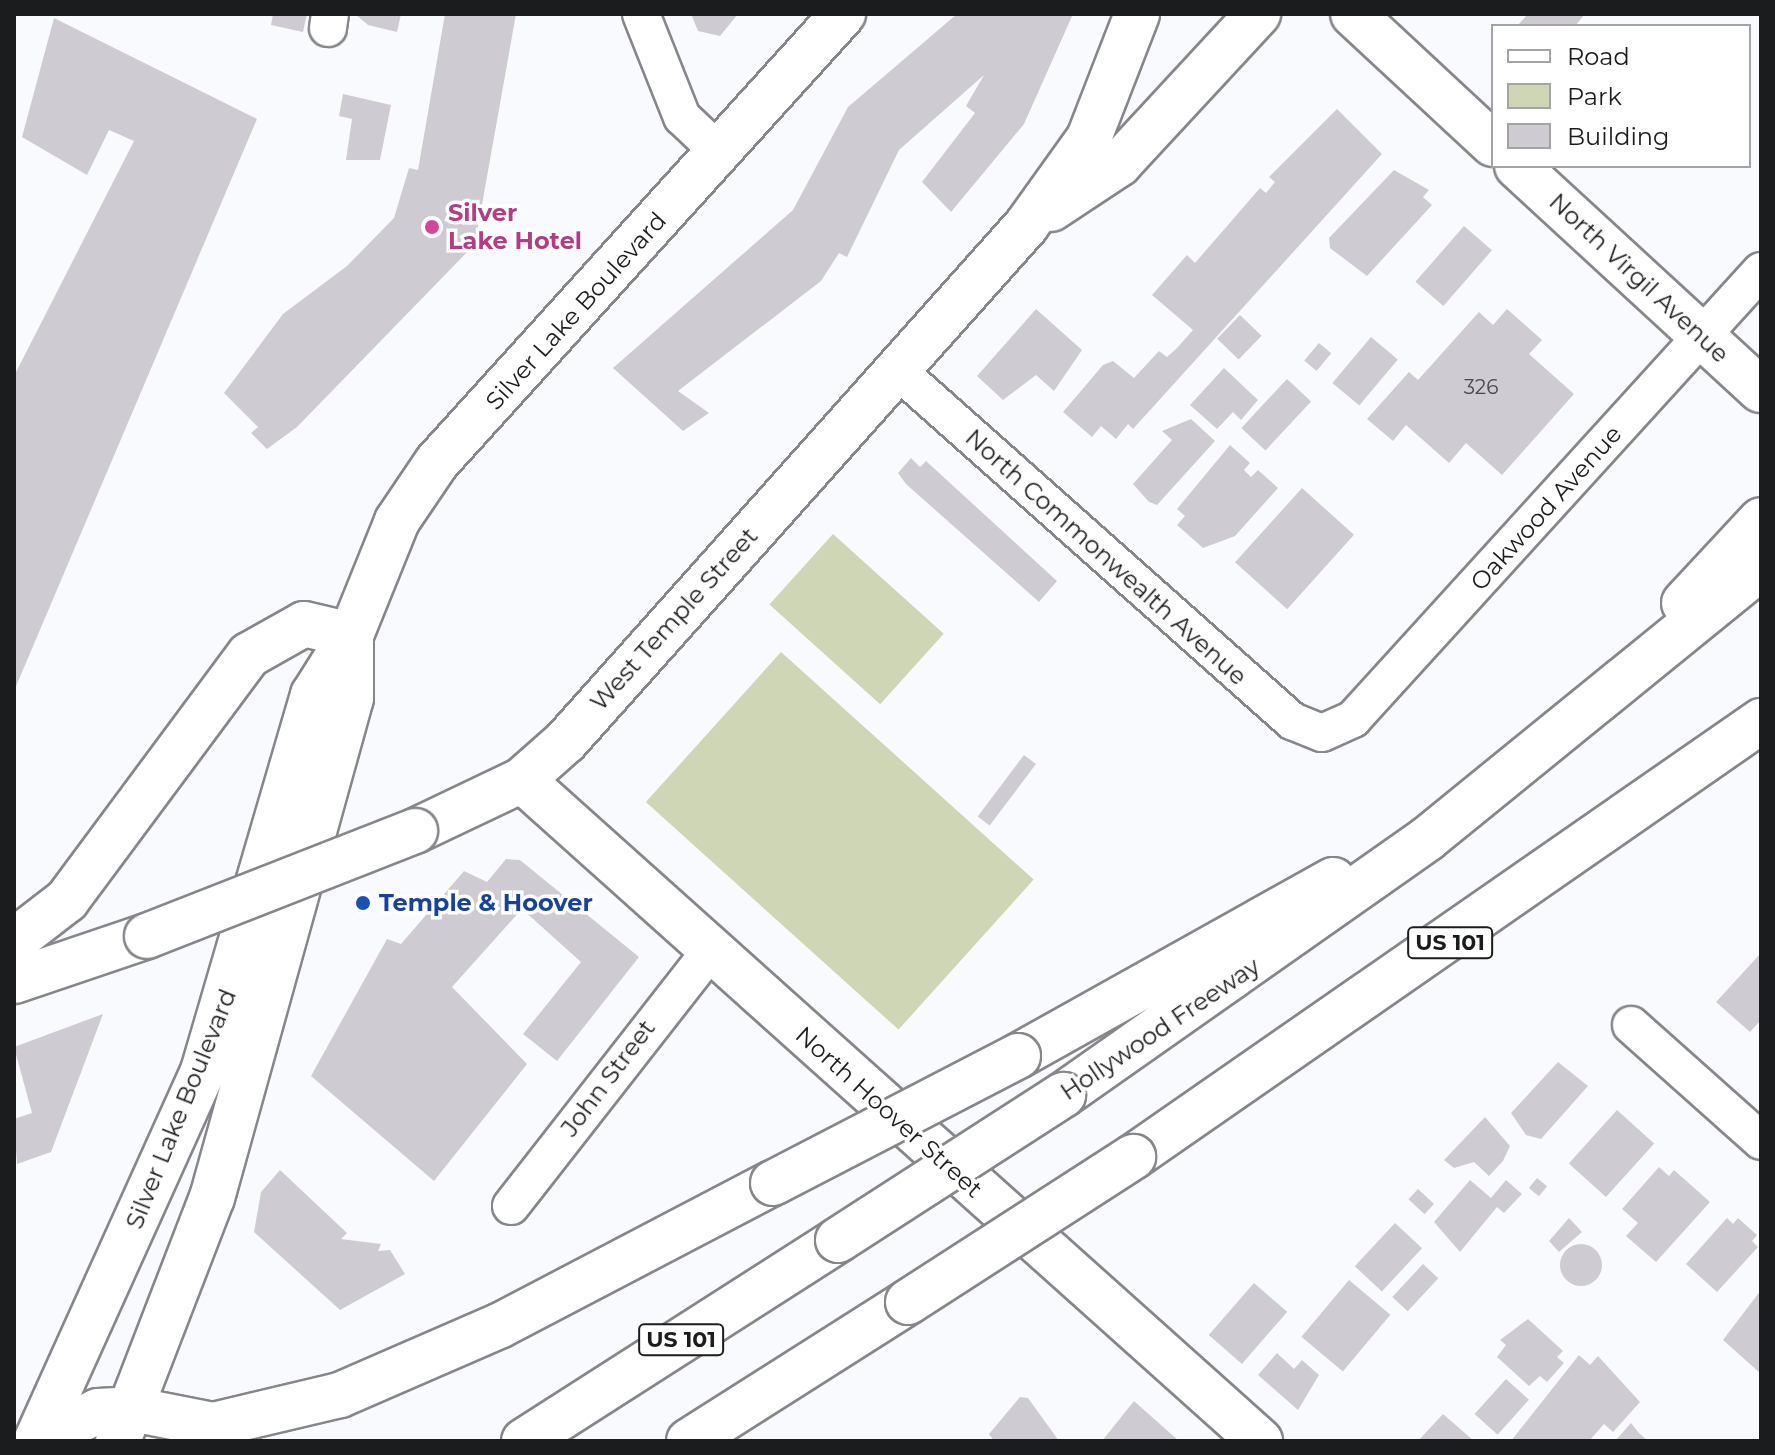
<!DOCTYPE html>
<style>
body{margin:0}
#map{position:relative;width:1775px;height:1455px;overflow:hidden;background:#f9fafe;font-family:Montserrat,sans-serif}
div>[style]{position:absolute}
.green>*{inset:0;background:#ced6b5;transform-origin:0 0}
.building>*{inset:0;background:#ceccd2;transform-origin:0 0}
.round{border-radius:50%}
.roads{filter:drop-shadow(2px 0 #86868b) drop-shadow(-2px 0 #86868b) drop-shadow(0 2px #86868b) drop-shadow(0 -2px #86868b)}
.minor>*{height:36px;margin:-18px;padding:0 18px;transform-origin:18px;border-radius:18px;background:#fff}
.tertiary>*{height:44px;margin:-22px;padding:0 22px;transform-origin:22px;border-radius:22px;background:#fff}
.secondary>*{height:44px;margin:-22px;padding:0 22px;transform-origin:22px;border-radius:22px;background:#fff}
.motorway>*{height:44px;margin:-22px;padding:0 22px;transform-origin:22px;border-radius:22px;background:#fff}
.bridges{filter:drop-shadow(2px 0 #86868b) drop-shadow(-2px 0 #86868b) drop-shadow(0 2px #86868b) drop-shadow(0 -2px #86868b)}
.secondary-bridge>*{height:44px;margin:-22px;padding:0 22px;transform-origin:22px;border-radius:22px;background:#fff}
.motorway-bridge>*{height:44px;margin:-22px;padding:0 22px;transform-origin:22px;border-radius:22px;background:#fff}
.dots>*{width:22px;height:22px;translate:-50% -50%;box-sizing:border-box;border:4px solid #fff;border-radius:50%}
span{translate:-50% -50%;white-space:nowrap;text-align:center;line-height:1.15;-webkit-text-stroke:7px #fff;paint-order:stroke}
.number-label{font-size:20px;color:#48484b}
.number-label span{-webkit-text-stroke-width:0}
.shield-label span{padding:2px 6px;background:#fff;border:2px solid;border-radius:6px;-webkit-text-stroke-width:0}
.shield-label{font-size:22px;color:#1b1c1e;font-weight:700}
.hotel-label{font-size:24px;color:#b23c85;font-weight:700}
.left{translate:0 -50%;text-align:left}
.street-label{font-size:24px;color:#1b1c1e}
.transit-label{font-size:24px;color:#164399;font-weight:700}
.frame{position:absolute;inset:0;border:16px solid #1b1c1e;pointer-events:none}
.legend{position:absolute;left:1491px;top:24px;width:260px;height:144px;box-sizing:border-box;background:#fff;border:2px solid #a4a4a5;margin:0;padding:10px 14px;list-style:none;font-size:24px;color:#1b1c1e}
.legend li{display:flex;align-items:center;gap:16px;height:40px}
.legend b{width:40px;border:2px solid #a4a4a5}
</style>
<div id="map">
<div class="green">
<div style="left:833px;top:534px;width:149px;height:95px;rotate:42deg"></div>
<div style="left:781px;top:652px;width:340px;height:202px;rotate:42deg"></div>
</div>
<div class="building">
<div style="clip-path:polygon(273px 14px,307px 14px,303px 32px,271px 25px)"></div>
<div style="clip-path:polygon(355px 14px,401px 14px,397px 32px,368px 25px)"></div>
<div style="clip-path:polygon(445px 14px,516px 14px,475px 244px,297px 427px,267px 449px,251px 433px,258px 427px,224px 393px,283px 314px,347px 266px,394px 218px,409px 168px,418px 170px)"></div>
<div style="clip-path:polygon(691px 14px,738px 14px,720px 36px,698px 31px)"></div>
<div style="clip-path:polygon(957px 14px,1073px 14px,1024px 124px,951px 212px,922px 182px,975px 113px,966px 106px,984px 75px,899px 150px,847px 257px,839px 253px,821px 281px,678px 391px,709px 413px,683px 431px,613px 368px,793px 210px,848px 107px)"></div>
<div style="clip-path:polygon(1528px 14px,1585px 14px,1575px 26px,1517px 26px)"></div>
<div style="clip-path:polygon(54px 18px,257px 119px,14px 691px,14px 376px,134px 141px,109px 130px,87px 175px,22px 137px)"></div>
<div style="clip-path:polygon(343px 94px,391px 105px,380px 160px,346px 160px,352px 119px,339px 116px)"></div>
<div style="clip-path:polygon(1337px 109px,1382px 154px,1133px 429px,1128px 424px,1116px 439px,1101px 426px,1092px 437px,1063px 412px,1103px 365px,1113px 361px,1134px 378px,1159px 351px,1167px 357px,1177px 348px,1193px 330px,1152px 295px,1187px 255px,1195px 263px,1260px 188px,1266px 193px,1275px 182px,1269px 177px)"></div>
<div style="clip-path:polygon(1394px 170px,1429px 190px,1423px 197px,1432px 205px,1367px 276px,1330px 248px,1329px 238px)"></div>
<div style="left:1464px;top:226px;width:37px;height:74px;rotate:41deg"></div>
<div style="clip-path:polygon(1036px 309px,1082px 350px,1054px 391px,1036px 375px,1003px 400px,977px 376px)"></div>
<div style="clip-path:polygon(1507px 309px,1542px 340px,1529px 354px,1574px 394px,1502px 475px,1466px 443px,1449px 463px,1406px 425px,1393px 441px,1367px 419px,1409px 372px,1418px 380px,1479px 312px,1493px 325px)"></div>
<div style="left:1240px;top:315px;width:30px;height:33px;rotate:44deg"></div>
<div style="left:1371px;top:337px;width:35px;height:60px;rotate:40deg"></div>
<div style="left:1319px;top:343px;width:16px;height:23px;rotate:40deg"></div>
<div style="clip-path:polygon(1224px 368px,1258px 400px,1241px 420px,1233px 412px,1217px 429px,1190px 405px)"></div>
<div style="left:1287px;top:379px;width:33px;height:67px;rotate:43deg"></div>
<div style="clip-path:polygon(1191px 419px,1215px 441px,1157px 505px,1149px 502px,1133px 484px,1172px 440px,1162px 431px)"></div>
<div style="clip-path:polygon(1230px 445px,1250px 463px,1244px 470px,1251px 477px,1258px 470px,1278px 488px,1235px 536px,1203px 548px,1177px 525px,1185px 516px,1177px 509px)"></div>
<div style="clip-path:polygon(911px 458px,920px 467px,926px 461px,1057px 581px,1039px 602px,906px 484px,898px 473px)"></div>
<div style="left:1302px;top:488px;width:70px;height:100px;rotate:42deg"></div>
<div style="left:1024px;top:755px;width:15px;height:77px;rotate:37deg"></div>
<div style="clip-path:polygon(506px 859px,520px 860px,639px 957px,557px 1061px,523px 1034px,581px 962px,522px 909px,452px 987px,527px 1064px,434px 1181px,311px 1076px,387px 939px,401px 944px,464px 871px,487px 882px)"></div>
<div style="clip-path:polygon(1761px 953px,1761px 1020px,1750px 1032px,1716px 1002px)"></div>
<div style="clip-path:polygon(103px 1014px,51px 1152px,17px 1164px,14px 1119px,32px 1113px,14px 1047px)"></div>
<div style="clip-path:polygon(1558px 1062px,1588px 1086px,1541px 1139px,1526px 1135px,1511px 1113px)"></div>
<div style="left:1617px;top:1110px;width:50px;height:72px;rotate:42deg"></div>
<div style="clip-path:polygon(1485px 1117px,1510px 1146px,1503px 1161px,1489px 1176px,1474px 1162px,1454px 1168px,1444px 1160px)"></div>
<div style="clip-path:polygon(1659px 1167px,1669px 1176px,1674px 1170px,1710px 1202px,1656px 1262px,1626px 1236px,1638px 1223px,1622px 1209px)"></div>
<div style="clip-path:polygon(280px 1170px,347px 1233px,341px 1239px,381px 1244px,378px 1251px,390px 1250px,405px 1274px,340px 1310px,254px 1232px,261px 1192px)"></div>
<div style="left:1537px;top:1178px;width:13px;height:13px;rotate:39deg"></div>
<div style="clip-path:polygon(1470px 1180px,1491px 1198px,1506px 1180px,1522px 1194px,1504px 1213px,1497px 1207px,1460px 1252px,1434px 1222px)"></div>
<div style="left:1418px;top:1189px;width:22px;height:14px;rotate:43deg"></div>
<div style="clip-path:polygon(1569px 1218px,1582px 1232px,1559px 1252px,1549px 1241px)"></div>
<div style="clip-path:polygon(1727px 1218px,1733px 1224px,1738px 1218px,1757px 1235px,1752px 1241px,1758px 1247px,1717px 1292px,1686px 1264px)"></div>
<div style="left:1395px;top:1223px;width:37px;height:59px;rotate:43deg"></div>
<div class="round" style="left:1560px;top:1244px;width:42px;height:42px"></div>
<div style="left:1423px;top:1264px;width:21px;height:45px;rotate:43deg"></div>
<div style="left:1349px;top:1280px;width:54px;height:74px;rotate:40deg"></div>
<div style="left:1254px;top:1283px;width:44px;height:69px;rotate:41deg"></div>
<div style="clip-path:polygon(1761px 1290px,1761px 1371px,1760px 1373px,1723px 1340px)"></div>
<div style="clip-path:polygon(1528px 1319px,1563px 1351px,1557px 1357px,1564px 1363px,1547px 1382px,1540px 1376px,1529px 1386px,1497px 1357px,1506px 1345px,1500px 1340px)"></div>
<div style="clip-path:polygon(1277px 1353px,1294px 1369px,1302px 1360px,1319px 1375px,1298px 1410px,1258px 1375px)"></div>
<div style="clip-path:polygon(1579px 1355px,1590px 1365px,1598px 1356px,1640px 1402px,1613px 1432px,1604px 1424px,1589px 1441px,1511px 1441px)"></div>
<div style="left:1506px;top:1379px;width:31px;height:47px;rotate:42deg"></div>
<div style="clip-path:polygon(1020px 1397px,1028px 1398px,1059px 1441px,994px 1441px,989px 1434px)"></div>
<div style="clip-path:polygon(1134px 1401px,1179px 1441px,1102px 1441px)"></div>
<div style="clip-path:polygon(1443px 1414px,1474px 1441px,1418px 1441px)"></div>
<div style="clip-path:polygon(1631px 1423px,1639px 1433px,1648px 1441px,1615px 1441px)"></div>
</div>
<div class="roads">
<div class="minor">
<div style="left:641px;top:14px;width:111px;rotate:68.3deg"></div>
<div style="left:682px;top:117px;width:50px;rotate:43.4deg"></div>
<div style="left:328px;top:28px;width:14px;rotate:-82deg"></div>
<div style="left:896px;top:369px;width:530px;rotate:41.63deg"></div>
<div style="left:1292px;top:721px;width:32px;rotate:22deg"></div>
<div style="left:1322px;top:733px;width:34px;rotate:-24deg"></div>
<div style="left:1353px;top:719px;width:606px;rotate:-47.68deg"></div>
<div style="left:1631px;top:1025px;width:174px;rotate:41.7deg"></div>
<div style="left:511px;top:1206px;width:321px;rotate:-52deg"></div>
</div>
<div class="tertiary">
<div style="left:522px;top:780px;width:991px;rotate:41.85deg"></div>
</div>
<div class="secondary">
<div style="left:1353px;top:14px;width:191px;rotate:42.9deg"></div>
<div style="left:1517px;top:166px;width:331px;rotate:42.6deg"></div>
<div style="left:1051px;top:209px;width:82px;rotate:-33.5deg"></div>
<div style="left:1119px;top:164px;width:205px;rotate:-47.2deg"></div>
<div style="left:415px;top:831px;width:119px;rotate:-25.5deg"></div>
<div style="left:522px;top:780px;width:59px;rotate:-41.6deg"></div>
<div style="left:566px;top:741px;width:691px;rotate:-48.23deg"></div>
<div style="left:1026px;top:226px;width:108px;rotate:-54.4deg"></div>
<div style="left:1089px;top:138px;width:133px;rotate:-68.8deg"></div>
<div style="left:14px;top:941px;width:67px;rotate:-37.7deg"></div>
<div style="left:67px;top:900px;width:305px;rotate:-53.4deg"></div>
<div style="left:249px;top:655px;width:63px;rotate:-29.4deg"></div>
<div style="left:304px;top:624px;width:48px;rotate:13.2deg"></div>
<div style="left:14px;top:981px;width:140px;rotate:-18.7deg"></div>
<div style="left:36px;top:1441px;width:406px;rotate:-65.7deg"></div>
<div style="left:203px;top:1071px;width:392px;rotate:-73.7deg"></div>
<div style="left:313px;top:695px;width:71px;rotate:-57.7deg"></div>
<div style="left:351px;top:635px;width:123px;rotate:-68deg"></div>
<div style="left:397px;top:521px;width:71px;rotate:-55.9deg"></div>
<div style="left:437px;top:462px;width:605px;rotate:-47.82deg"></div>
<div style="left:118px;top:1441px;width:261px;rotate:-68.9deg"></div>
<div style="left:212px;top:1198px;width:519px;rotate:-74.46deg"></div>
<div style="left:351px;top:698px;width:63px;rotate:-90deg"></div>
</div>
<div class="motorway">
<div style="left:1684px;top:603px;width:113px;rotate:-47.1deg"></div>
<div style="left:1018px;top:1056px;width:361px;rotate:-29.2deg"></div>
<div style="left:1063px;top:1095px;width:445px;rotate:-35.1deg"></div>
<div style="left:1427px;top:839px;width:430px;rotate:-39.1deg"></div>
<div style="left:1133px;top:1157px;width:765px;rotate:-34.77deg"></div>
<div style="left:37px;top:1441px;width:68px;rotate:-26.2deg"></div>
<div style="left:98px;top:1411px;width:34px;rotate:-3deg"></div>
<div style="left:132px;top:1409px;width:83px;rotate:11.2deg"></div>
<div style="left:213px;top:1425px;width:130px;rotate:-13.3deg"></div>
<div style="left:340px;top:1395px;width:173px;rotate:-23.5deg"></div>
<div style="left:499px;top:1326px;width:309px;rotate:-27.6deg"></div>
<div style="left:524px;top:1441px;width:373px;rotate:-32.6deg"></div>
<div style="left:689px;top:1441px;width:259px;rotate:-32.4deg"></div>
</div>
</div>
<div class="bridges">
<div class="secondary-bridge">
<div style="left:147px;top:936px;width:288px;rotate:-21.4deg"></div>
</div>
<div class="motorway-bridge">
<div style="left:773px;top:1183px;width:276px;rotate:-27.4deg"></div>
<div style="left:838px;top:1240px;width:268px;rotate:-32.8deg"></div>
<div style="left:908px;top:1302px;width:268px;rotate:-32.8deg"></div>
</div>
</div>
<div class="dots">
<div style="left:432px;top:227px;background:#d1479c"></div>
<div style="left:363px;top:903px;background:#1a4fb4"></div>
</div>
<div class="number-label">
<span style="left:1481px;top:387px">326</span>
</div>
<div class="shield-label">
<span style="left:1450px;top:943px">US 101</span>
<span style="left:681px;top:1340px">US 101</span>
</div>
<div class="hotel-label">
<span class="left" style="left:448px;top:227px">Silver<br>Lake Hotel</span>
</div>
<div class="street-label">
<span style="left:1639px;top:278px;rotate:43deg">North Virgil Avenue</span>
<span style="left:576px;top:311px;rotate:-48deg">Silver Lake Boulevard</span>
<span style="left:1546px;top:508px;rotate:-48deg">Oakwood Avenue</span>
<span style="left:1106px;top:557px;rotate:42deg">North Commonwealth Avenue</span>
<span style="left:674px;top:619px;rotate:-48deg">West Temple Street</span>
<span style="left:1160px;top:1029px;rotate:-34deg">Hollywood Freeway</span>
<span style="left:608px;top:1078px;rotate:-53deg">John Street</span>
<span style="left:181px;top:1109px;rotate:-68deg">Silver Lake Boulevard</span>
<span style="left:889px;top:1112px;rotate:42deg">North Hoover Street</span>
</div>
<div class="transit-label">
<span class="left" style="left:379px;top:903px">Temple &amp; Hoover</span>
</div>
<div class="frame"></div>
<ul class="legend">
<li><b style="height:10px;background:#fff"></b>Road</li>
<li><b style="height:22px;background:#ced6b5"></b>Park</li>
<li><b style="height:22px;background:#ceccd2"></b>Building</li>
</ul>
</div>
